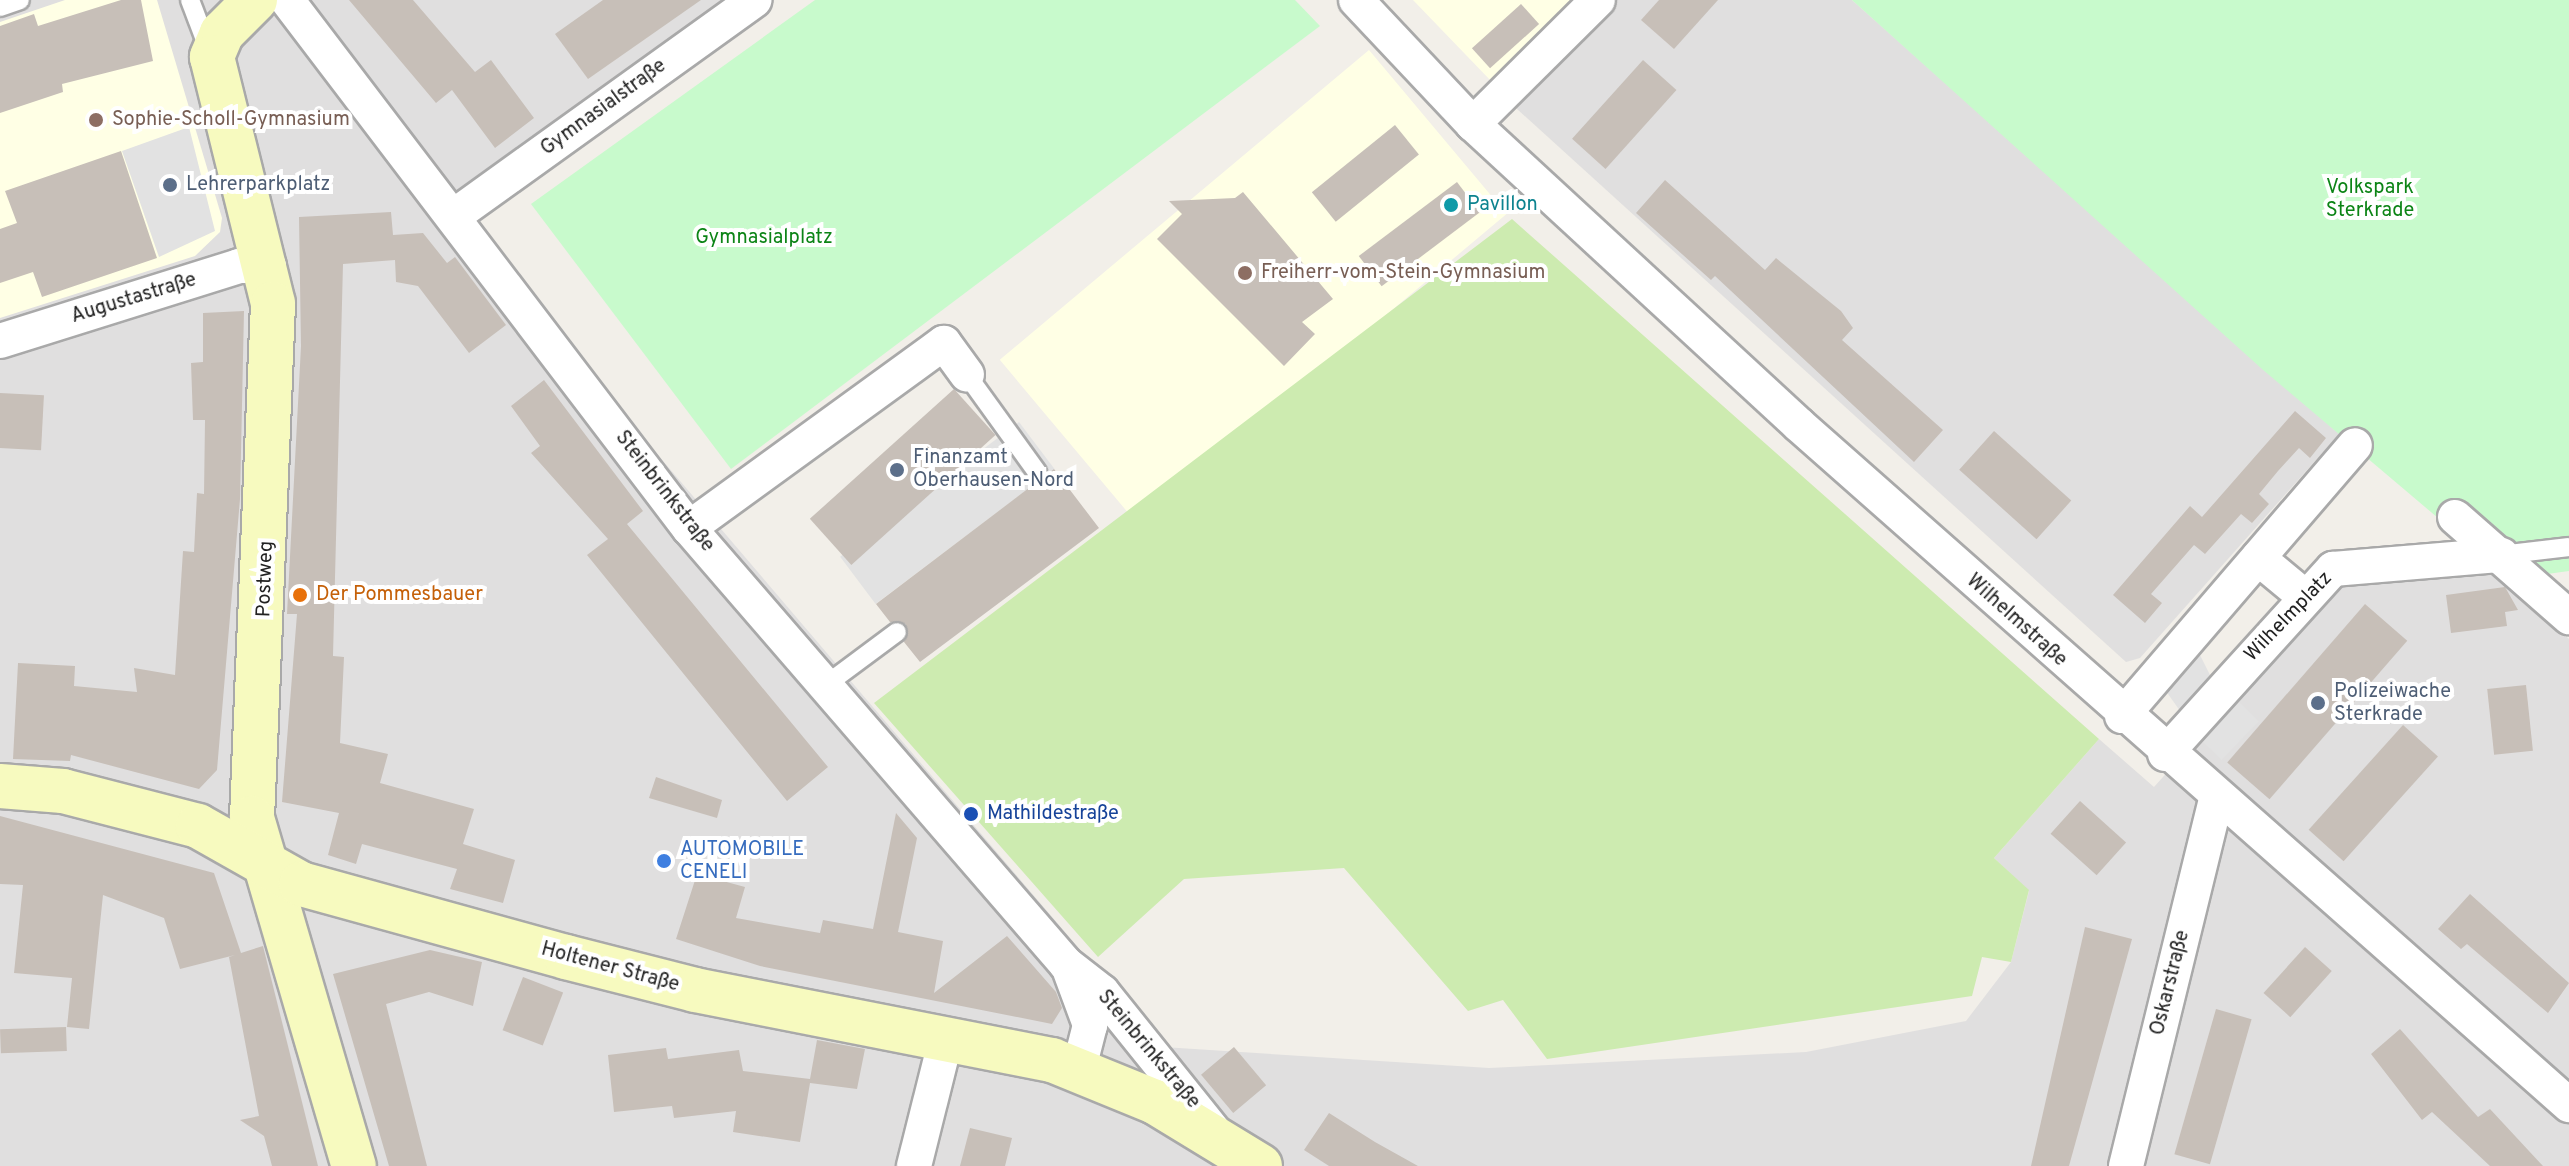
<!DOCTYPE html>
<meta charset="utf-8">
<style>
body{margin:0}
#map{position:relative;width:2569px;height:1166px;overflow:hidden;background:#f2efe9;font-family:Overpass,sans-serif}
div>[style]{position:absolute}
.residential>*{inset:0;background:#e0dfdf}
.education>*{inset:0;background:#ffffe5;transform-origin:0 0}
.grass>*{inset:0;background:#cdebb0}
.park>*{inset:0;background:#c8facc}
.parking>*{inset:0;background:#e2e2e2;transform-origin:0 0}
.building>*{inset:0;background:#c7bfb8;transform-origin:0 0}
.roads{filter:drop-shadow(2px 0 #a9a9a9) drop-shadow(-2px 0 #a9a9a9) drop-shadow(0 2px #a9a9a9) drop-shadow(0 -2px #a9a9a9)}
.lane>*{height:18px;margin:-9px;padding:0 9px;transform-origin:9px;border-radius:9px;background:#fff}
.street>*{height:34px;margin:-17px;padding:0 17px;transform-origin:17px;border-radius:17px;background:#fff}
.secondary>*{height:44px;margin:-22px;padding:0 22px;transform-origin:22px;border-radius:22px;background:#f7fabf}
.dots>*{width:22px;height:22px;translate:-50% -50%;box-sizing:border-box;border:4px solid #fff;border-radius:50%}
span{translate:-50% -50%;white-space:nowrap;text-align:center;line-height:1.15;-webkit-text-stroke:8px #fff;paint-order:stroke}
.street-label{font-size:20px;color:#222}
.education-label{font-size:20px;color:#785e54}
.left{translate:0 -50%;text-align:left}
.service-label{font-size:20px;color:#4e5e75}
.park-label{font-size:20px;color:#0c8416}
.culture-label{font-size:20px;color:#0d838f}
.food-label{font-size:20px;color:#c56008}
.transit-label{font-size:20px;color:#164399}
.shop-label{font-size:20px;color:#366cbe}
</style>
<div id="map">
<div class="residential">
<div style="clip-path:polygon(0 0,754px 0,454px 216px,1163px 1047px,1489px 1068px,1806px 1052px,1966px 1021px,2011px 962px,2029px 891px,1994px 858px,2099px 739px,2154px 787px,2329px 592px,2347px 583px,2500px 570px,2569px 639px,2569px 1166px,0 1166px)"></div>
<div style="clip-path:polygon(1613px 0,1852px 0,2339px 434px,2140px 658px,2126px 662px,1517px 109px,1515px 101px)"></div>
</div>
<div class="education">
<div style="clip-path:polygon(65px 0,157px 0,222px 218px,220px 232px,195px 256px,0 318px,0 22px)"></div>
<div style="clip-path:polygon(1413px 0,1577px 0,1492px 82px)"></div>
<div style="left:1369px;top:50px;width:214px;height:482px;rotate:50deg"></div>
</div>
<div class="grass">
<div style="clip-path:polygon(1512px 219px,2099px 739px,1994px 858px,2029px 890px,2011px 962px,1982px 957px,1972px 996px,1547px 1059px,1503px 1000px,1468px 1011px,1344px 868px,1184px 879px,1098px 957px,874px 703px)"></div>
</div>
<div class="park">
<div style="clip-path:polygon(815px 0,1295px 0,1320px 26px,731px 469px,531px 204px)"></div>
<div style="clip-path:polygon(1852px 0,2569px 0,2569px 571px,2547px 574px,2471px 511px,2438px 518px,2262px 369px)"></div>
</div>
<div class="parking">
<div style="clip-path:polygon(189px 127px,215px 231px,159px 257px,122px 151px)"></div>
<div style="left:1019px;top:422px;width:59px;height:224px;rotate:53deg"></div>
<div style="clip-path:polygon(2191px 637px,2219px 693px,2190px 725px,2156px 677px)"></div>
<div style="left:2236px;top:699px;width:32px;height:54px;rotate:44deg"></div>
</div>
<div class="building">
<div style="clip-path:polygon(121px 0,141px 0,153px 61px,62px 84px,63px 92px,0 113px,0 26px,34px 14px,38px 26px)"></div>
<div style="clip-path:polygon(349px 0,413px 0,475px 72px,491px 60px,534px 118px,495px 148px,452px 90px,436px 103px)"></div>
<div style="clip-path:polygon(603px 0,701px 0,588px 79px,555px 34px)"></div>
<div style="clip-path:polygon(1659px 0,1718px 0,1674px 49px,1641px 20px)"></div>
<div style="left:1521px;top:4px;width:27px;height:66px;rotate:48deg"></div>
<div style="left:1643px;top:60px;width:45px;height:106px;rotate:42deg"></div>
<div style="left:1395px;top:125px;width:38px;height:107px;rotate:51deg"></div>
<div style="clip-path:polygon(121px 151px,157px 258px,42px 297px,33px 272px,0 283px,0 229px,17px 223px,5px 191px)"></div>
<div style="clip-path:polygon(1665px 180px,1765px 270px,1776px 258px,1841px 311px,1853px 328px,1842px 340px,1943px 430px,1914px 462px,1715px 276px,1711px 280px,1636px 213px)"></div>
<div style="left:1457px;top:182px;width:38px;height:123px;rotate:53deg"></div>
<div style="clip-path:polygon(1243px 192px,1333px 299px,1302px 322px,1315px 334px,1284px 366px,1157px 239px,1182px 214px,1169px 201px,1235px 198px)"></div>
<div style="clip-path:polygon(391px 212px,393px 235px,423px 233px,447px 263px,455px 257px,506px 325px,469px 353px,418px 286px,396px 282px,395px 260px,343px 264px,333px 656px,344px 657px,340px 743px,388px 754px,380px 783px,474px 809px,463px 844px,515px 860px,503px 903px,450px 889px,457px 869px,362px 844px,356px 864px,328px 855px,339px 813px,282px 802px,297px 614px,287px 614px,301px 346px,299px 217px)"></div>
<div style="clip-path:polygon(244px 311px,240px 499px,217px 770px,199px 789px,71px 755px,70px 761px,13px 759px,18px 663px,75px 666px,74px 686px,137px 692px,134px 668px,175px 675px,183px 551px,194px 552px,197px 493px,204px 494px,205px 420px,193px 420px,191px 363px,203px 362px,203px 313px)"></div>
<div style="clip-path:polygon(544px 380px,643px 511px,627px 524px,828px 767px,787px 801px,587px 555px,608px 539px,531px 453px,540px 446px,511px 406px)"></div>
<div style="left:954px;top:389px;width:62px;height:194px;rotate:48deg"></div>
<div style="left:0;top:393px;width:44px;height:55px;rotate:3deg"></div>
<div style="clip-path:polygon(2295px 411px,2326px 438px,2310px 458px,2299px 448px,2278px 471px,2259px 494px,2269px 504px,2252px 523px,2241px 514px,2205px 554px,2194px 545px,2151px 594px,2162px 603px,2145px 623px,2113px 595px,2190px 506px,2202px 517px)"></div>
<div style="left:1994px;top:431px;width:104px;height:52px;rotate:42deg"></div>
<div style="clip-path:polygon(1054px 469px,1099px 528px,920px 662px,904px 642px,906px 624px,890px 622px,876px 604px)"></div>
<div style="clip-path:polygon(2505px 587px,2518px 610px,2505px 612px,2507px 626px,2451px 633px,2446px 595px)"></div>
<div style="left:2365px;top:604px;width:56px;height:210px;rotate:41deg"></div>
<div style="left:2526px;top:685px;width:66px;height:39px;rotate:84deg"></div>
<div style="left:2403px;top:725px;width:47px;height:141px;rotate:42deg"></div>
<div style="clip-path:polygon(656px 777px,722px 800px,717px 818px,649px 798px)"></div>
<div style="left:2080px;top:801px;width:62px;height:44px;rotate:42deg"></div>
<div style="clip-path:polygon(896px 813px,917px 838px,898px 932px,943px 941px,934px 993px,1007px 936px,1056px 992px,1062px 1008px,1052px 1024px,760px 966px,676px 939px,697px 874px,745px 887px,736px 918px,820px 933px,823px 920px,873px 929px)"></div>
<div style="clip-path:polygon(0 816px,214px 873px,241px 953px,263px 946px,318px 1166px,272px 1166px,264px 1136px,240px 1120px,259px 1116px,229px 957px,235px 955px,180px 969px,164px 918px,103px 895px,89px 1029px,67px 1027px,72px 978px,14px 973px,23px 885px,0 884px)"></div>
<div style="clip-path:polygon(2470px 894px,2569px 983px,2548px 1013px,2467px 944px,2461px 949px,2438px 929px)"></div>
<div style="clip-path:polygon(2085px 927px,2132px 939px,2069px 1166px,2031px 1166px)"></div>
<div style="left:2305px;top:947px;width:36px;height:62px;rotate:42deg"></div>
<div style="clip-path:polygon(430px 950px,482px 962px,473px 1006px,429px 992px,386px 1004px,427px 1166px,389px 1166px,333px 974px)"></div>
<div style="left:523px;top:977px;width:43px;height:57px;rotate:21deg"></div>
<div style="left:2216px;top:1009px;width:37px;height:151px;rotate:16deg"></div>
<div style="left:66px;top:1027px;width:24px;height:66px;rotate:88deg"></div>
<div style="clip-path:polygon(2400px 1029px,2478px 1117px,2490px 1109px,2543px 1166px,2490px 1166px,2432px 1112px,2422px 1120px,2371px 1054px)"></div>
<div style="clip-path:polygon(817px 1040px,865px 1049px,857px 1089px,810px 1083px,800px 1142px,733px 1132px,736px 1111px,674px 1118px,672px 1106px,614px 1112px,608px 1055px,666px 1048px,668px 1059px,739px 1050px,743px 1071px,810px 1079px)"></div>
<div style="left:1234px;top:1047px;width:50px;height:43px;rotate:50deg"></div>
<div style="clip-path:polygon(1329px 1113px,1375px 1142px,1418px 1166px,1329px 1166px,1304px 1150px)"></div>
<div style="clip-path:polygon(970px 1128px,1012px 1138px,1005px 1166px,960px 1166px)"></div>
</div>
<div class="roads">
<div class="lane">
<div style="left:190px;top:0;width:53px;rotate:69.2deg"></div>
<div style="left:0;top:7px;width:21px;rotate:-19deg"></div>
<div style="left:967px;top:375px;width:120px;rotate:54.2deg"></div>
<div style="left:2501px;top:555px;width:68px;rotate:-6.7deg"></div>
<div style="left:823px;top:687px;width:92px;rotate:-36.6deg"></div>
</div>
<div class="street">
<div style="left:287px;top:0;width:664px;rotate:52.72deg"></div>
<div style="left:689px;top:528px;width:576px;rotate:49.15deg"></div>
<div style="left:1066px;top:964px;width:46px;rotate:37.9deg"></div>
<div style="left:1102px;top:992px;width:182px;rotate:51.2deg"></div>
<div style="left:1356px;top:0;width:170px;rotate:46.7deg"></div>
<div style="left:1473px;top:124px;width:442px;rotate:42.7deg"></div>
<div style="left:1798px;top:424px;width:1029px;rotate:41.45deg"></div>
<div style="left:1473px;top:124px;width:176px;rotate:-44.8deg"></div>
<div style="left:454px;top:216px;width:370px;rotate:-35.7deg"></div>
<div style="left:0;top:341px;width:250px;rotate:-17.4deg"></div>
<div style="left:239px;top:266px;width:30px"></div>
<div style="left:2455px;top:517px;width:152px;rotate:41.3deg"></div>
<div style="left:689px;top:528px;width:315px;rotate:-36deg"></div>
<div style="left:944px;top:343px;width:39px;rotate:54deg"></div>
<div style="left:2258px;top:558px;width:60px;rotate:39.6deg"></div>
<div style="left:2122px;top:716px;width:357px;rotate:-49.3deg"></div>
<div style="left:2165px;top:754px;width:250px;rotate:-47.8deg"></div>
<div style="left:2333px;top:569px;width:169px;rotate:-4.8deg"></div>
<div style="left:1070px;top:971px;width:58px;rotate:69.7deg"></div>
<div style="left:1090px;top:1025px;width:44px;rotate:104.3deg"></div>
<div style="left:914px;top:1166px;width:131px;rotate:-75.9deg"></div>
<div style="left:2126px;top:1166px;width:377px;rotate:-76.2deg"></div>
</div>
<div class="secondary">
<div style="left:255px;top:0;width:47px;rotate:135deg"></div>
<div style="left:222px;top:33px;width:26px;rotate:113deg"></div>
<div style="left:212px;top:57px;width:254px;rotate:76.1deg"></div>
<div style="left:273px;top:304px;width:514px;rotate:92.34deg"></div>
<div style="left:252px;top:818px;width:363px;rotate:73.7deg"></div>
<div style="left:0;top:786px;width:63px;rotate:4.5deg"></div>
<div style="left:63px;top:791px;width:139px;rotate:14.5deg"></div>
<div style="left:198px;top:826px;width:118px;rotate:29.4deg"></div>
<div style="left:301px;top:884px;width:275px;rotate:15.4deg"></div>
<div style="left:566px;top:957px;width:133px;rotate:14.3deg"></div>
<div style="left:695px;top:990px;width:364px;rotate:11.1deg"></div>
<div style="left:1052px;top:1060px;width:111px;rotate:22.2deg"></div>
<div style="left:1155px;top:1102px;width:123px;rotate:31.4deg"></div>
</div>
</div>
<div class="dots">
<div style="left:96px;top:120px;background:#8d6e63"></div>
<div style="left:170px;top:185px;background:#5c6f8a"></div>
<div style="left:1451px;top:205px;background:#0f9aa8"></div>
<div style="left:1245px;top:273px;background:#8d6e63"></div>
<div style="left:897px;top:470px;background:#5c6f8a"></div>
<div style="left:300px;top:595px;background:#e8710a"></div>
<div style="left:2318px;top:703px;background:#5c6f8a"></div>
<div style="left:971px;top:814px;background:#1a4fb4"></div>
<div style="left:664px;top:861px;background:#3f7fe0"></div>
</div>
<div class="street-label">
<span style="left:604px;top:108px;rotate:-36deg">Gymnasialstraße</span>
<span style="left:134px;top:299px;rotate:-17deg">Augustastraße</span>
<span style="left:664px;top:492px;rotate:52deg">Steinbrinkstraße</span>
<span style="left:266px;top:579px;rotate:-88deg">Postweg</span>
<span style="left:2289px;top:617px;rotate:-46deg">Wilhelmplatz</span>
<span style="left:2016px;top:621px;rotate:42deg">Wilhelmstraße</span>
<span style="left:610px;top:968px;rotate:15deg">Holtener Straße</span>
<span style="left:2171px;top:983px;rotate:-76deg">Oskarstraße</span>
<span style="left:1148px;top:1050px;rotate:50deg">Steinbrinkstraße</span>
</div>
<div class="education-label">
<span class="left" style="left:112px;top:120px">Sophie-Scholl-Gymnasium</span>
<span class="left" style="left:1261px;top:273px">Freiherr-vom-Stein-Gymnasium</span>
</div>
<div class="service-label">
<span class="left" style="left:186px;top:185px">Lehrerparkplatz</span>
<span class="left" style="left:913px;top:470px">Finanzamt<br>Oberhausen-Nord</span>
<span class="left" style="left:2334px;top:704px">Polizeiwache<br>Sterkrade</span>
</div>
<div class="park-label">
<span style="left:2370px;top:200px">Volkspark<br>Sterkrade</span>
<span style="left:764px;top:238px">Gymnasialplatz</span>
</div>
<div class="culture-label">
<span class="left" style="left:1467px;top:205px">Pavillon</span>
</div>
<div class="food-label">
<span class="left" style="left:316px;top:595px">Der Pommesbauer</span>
</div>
<div class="transit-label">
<span class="left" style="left:987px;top:814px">Mathildestraße</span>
</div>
<div class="shop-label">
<span class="left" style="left:680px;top:862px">AUTOMOBILE<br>CENELI</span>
</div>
</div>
